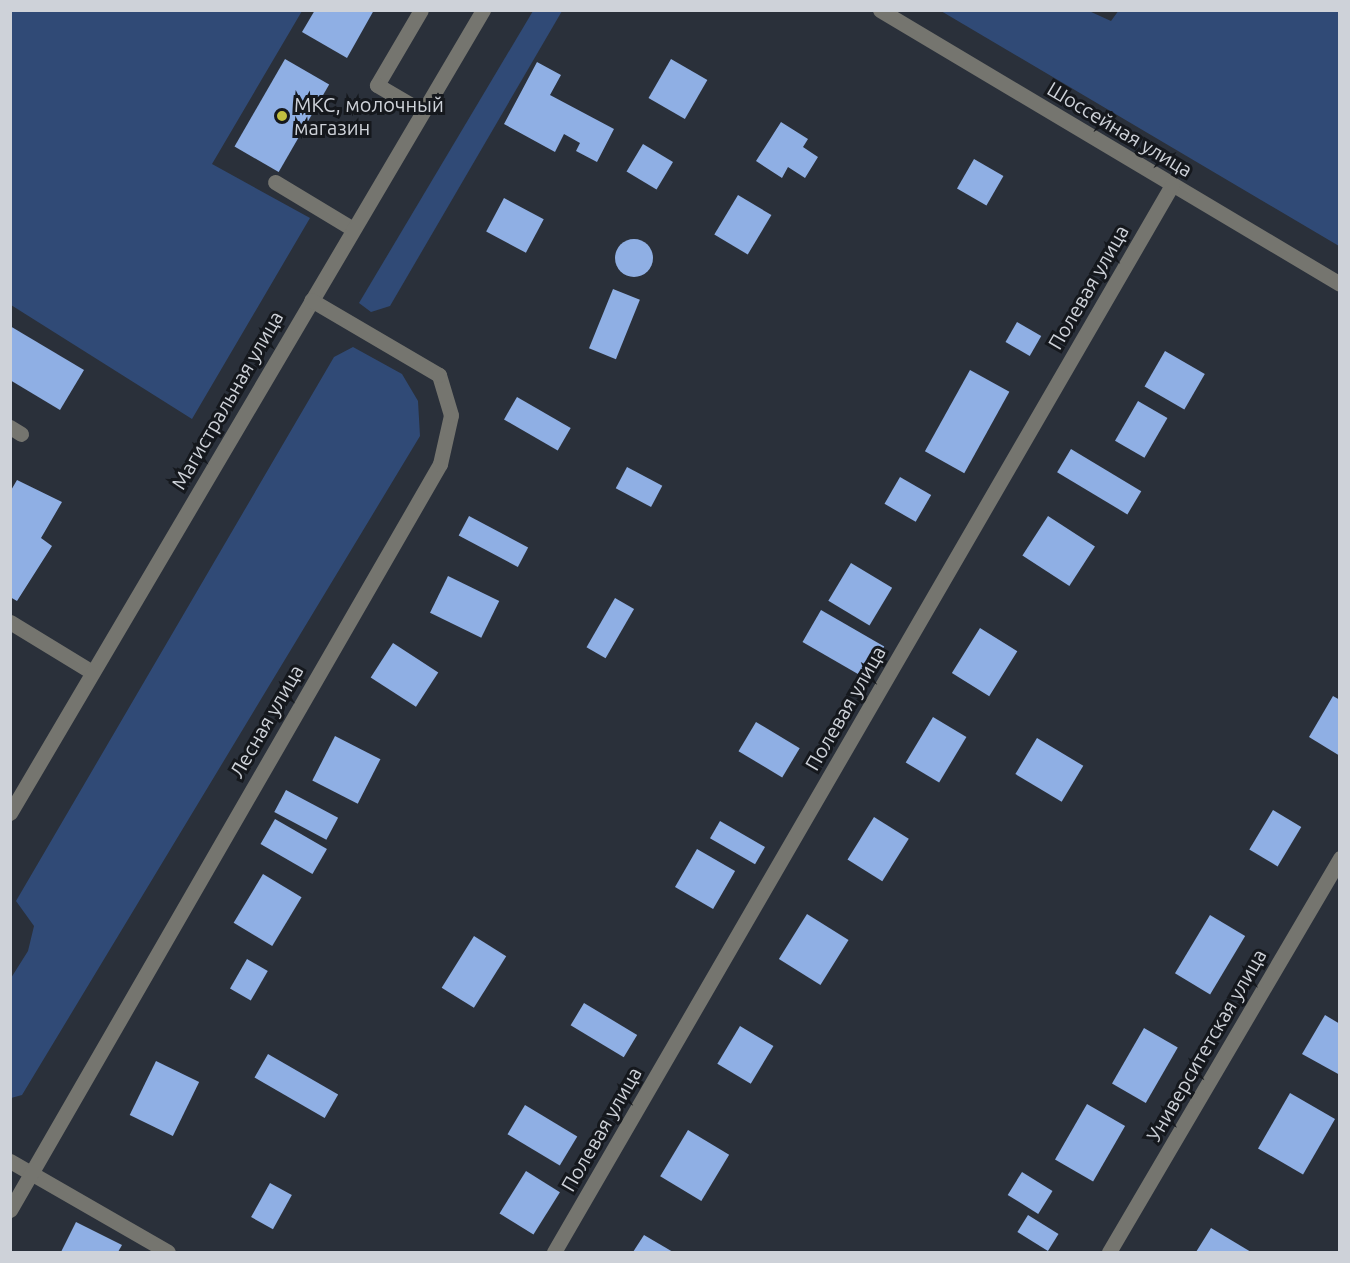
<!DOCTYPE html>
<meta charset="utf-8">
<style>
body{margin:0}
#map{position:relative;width:1350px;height:1263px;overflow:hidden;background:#2a303a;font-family:Ubuntu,sans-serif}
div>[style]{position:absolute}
.green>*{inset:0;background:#304a76}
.building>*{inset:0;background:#8fafe4;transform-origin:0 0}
.round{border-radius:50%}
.minor>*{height:15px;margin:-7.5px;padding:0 7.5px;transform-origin:7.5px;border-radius:7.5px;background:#75756f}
.dots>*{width:16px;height:16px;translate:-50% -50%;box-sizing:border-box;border:3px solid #15181d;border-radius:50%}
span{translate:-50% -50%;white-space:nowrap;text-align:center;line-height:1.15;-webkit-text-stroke:6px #15181d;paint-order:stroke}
.poi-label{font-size:20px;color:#ced2d9}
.left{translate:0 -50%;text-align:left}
.street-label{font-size:20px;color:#ced2d9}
.frame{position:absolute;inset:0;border:12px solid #ced2d9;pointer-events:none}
</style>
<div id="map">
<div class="green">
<div style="clip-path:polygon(1119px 10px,1339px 11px,1339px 246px,941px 11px,1089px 11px,1111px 21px)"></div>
<div style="clip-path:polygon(10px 11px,302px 11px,212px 164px,310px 218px,192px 419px,11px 305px)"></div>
<div style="clip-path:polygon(533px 11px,562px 11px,390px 306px,371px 312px,359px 303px)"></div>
<div style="clip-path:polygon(353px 347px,402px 374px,418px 401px,420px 436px,22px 1095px,11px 1098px,11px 978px,28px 951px,34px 926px,16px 901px,334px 357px)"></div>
</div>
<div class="building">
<div style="clip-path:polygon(315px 10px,374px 10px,347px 58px,302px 32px)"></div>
<div style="left:285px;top:59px;width:51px;height:101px;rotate:30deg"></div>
<div style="left:671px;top:59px;width:42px;height:45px;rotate:30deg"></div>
<div style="clip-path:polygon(537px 62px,561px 75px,550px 95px,614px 129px,597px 162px,576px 151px,580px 143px,564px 134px,555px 152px,504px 124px)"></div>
<div style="clip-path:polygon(781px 122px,808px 139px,803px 147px,818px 157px,805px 178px,788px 167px,782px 178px,756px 161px)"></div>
<div style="left:643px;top:144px;width:35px;height:32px;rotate:31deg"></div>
<div style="left:974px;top:159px;width:34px;height:34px;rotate:30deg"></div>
<div style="left:738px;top:195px;width:39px;height:46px;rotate:31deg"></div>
<div style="left:504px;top:198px;width:45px;height:38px;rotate:28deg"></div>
<div class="round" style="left:615px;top:239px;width:38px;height:38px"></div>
<div style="left:613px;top:289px;width:29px;height:64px;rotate:22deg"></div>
<div style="left:1017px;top:322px;width:28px;height:23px;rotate:30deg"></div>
<div style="clip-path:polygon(10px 326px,84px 370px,60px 410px,10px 380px)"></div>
<div style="left:1165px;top:351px;width:46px;height:41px;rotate:30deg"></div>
<div style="left:970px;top:370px;width:45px;height:93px;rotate:29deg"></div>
<div style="left:517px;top:397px;width:62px;height:26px;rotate:30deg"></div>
<div style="left:1138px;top:401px;width:34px;height:46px;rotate:30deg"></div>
<div style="left:1071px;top:449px;width:82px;height:27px;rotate:31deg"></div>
<div style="left:627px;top:467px;width:40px;height:24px;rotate:28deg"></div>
<div style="left:900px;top:477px;width:36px;height:31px;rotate:30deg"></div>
<div style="clip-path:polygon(17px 480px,62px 502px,41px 538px,52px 546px,17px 601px,10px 597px,10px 492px)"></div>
<div style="left:469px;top:516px;width:67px;height:22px;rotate:28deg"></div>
<div style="left:1048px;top:516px;width:56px;height:47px;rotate:33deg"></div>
<div style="left:851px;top:563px;width:48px;height:44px;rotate:31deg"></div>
<div style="left:448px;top:576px;width:57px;height:41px;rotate:26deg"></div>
<div style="left:615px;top:598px;width:22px;height:57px;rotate:30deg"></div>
<div style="left:821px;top:610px;width:73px;height:37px;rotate:30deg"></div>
<div style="left:980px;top:628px;width:44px;height:53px;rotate:32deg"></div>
<div style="left:393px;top:643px;width:54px;height:41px;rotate:33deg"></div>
<div style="clip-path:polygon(1333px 696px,1340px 700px,1340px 756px,1309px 737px)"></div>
<div style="left:933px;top:717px;width:39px;height:53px;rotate:31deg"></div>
<div style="left:756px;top:722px;width:51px;height:34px;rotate:31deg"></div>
<div style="left:335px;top:736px;width:51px;height:50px;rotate:27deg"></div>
<div style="left:1037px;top:738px;width:54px;height:42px;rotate:31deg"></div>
<div style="left:286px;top:790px;width:59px;height:25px;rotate:28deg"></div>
<div style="left:1273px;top:810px;width:33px;height:46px;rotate:31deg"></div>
<div style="left:874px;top:817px;width:41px;height:50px;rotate:32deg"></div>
<div style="left:275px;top:819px;width:60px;height:29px;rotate:30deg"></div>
<div style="left:720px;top:821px;width:52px;height:20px;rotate:30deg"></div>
<div style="left:697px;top:849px;width:44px;height:44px;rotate:30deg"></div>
<div style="left:263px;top:874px;width:45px;height:57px;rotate:31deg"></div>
<div style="left:807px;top:914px;width:49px;height:53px;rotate:32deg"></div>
<div style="left:1210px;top:915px;width:41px;height:68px;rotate:31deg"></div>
<div style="left:474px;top:936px;width:38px;height:61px;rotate:32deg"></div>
<div style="left:247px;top:959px;width:24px;height:34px;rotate:30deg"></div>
<div style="left:584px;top:1003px;width:62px;height:26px;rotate:31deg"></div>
<div style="clip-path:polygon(1325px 1015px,1340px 1024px,1340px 1075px,1302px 1054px)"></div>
<div style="left:740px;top:1026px;width:39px;height:44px;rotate:31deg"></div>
<div style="left:1144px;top:1028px;width:39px;height:64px;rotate:30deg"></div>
<div style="left:268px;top:1054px;width:81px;height:27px;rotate:30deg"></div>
<div style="left:156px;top:1061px;width:48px;height:60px;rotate:26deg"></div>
<div style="left:1290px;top:1093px;width:52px;height:64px;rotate:30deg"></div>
<div style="left:1087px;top:1104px;width:44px;height:64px;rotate:30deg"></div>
<div style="left:525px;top:1105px;width:61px;height:34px;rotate:31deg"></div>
<div style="left:688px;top:1130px;width:48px;height:54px;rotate:31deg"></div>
<div style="left:526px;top:1171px;width:40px;height:50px;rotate:32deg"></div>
<div style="left:1022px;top:1172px;width:36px;height:27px;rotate:32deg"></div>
<div style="left:270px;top:1183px;width:25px;height:39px;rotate:29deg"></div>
<div style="left:1028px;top:1215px;width:36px;height:20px;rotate:32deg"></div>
<div style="clip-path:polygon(76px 1222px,122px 1245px,118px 1252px,61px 1252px)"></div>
<div style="clip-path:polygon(1211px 1228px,1251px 1252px,1196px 1252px)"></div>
<div style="clip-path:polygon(644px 1235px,673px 1252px,633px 1252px)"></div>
</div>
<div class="minor">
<div style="left:421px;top:10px;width:87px;rotate:120.4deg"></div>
<div style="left:377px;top:85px;width:53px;rotate:30.4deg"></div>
<div style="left:880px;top:10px;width:535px;rotate:30.78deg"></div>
<div style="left:275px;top:182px;width:91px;rotate:31.1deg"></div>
<div style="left:10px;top:427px;width:13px;rotate:32deg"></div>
<div style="left:10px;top:622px;width:96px;rotate:31.4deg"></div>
<div style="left:10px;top:813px;width:932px;rotate:-59.5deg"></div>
<div style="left:10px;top:1161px;width:182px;rotate:29.9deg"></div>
<div style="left:10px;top:1210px;width:861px;rotate:-60.04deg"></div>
<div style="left:440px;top:464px;width:50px;rotate:-77.3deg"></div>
<div style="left:451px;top:415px;width:42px;rotate:-106.7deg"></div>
<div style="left:439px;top:375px;width:148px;rotate:-149.6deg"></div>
<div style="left:554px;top:1252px;width:1233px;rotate:-59.92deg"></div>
<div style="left:1109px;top:1252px;width:457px;rotate:-59.6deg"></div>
</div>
<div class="dots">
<div style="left:282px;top:116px;background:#c0be40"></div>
</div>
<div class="poi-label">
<span class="left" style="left:294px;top:116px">МКС, молочный<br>магазин</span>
</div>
<div class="street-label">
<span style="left:1120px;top:129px;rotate:31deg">Шоссейная улица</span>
<span style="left:1088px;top:287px;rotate:-60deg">Полевая улица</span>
<span style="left:227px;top:400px;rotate:-60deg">Магистральная улица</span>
<span style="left:845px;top:708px;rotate:-60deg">Полевая улица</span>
<span style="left:266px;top:721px;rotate:-60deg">Лесная улица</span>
<span style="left:1206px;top:1045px;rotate:-60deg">Университетская улица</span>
<span style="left:601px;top:1129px;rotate:-60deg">Полевая улица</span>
</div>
<div class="frame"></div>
</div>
